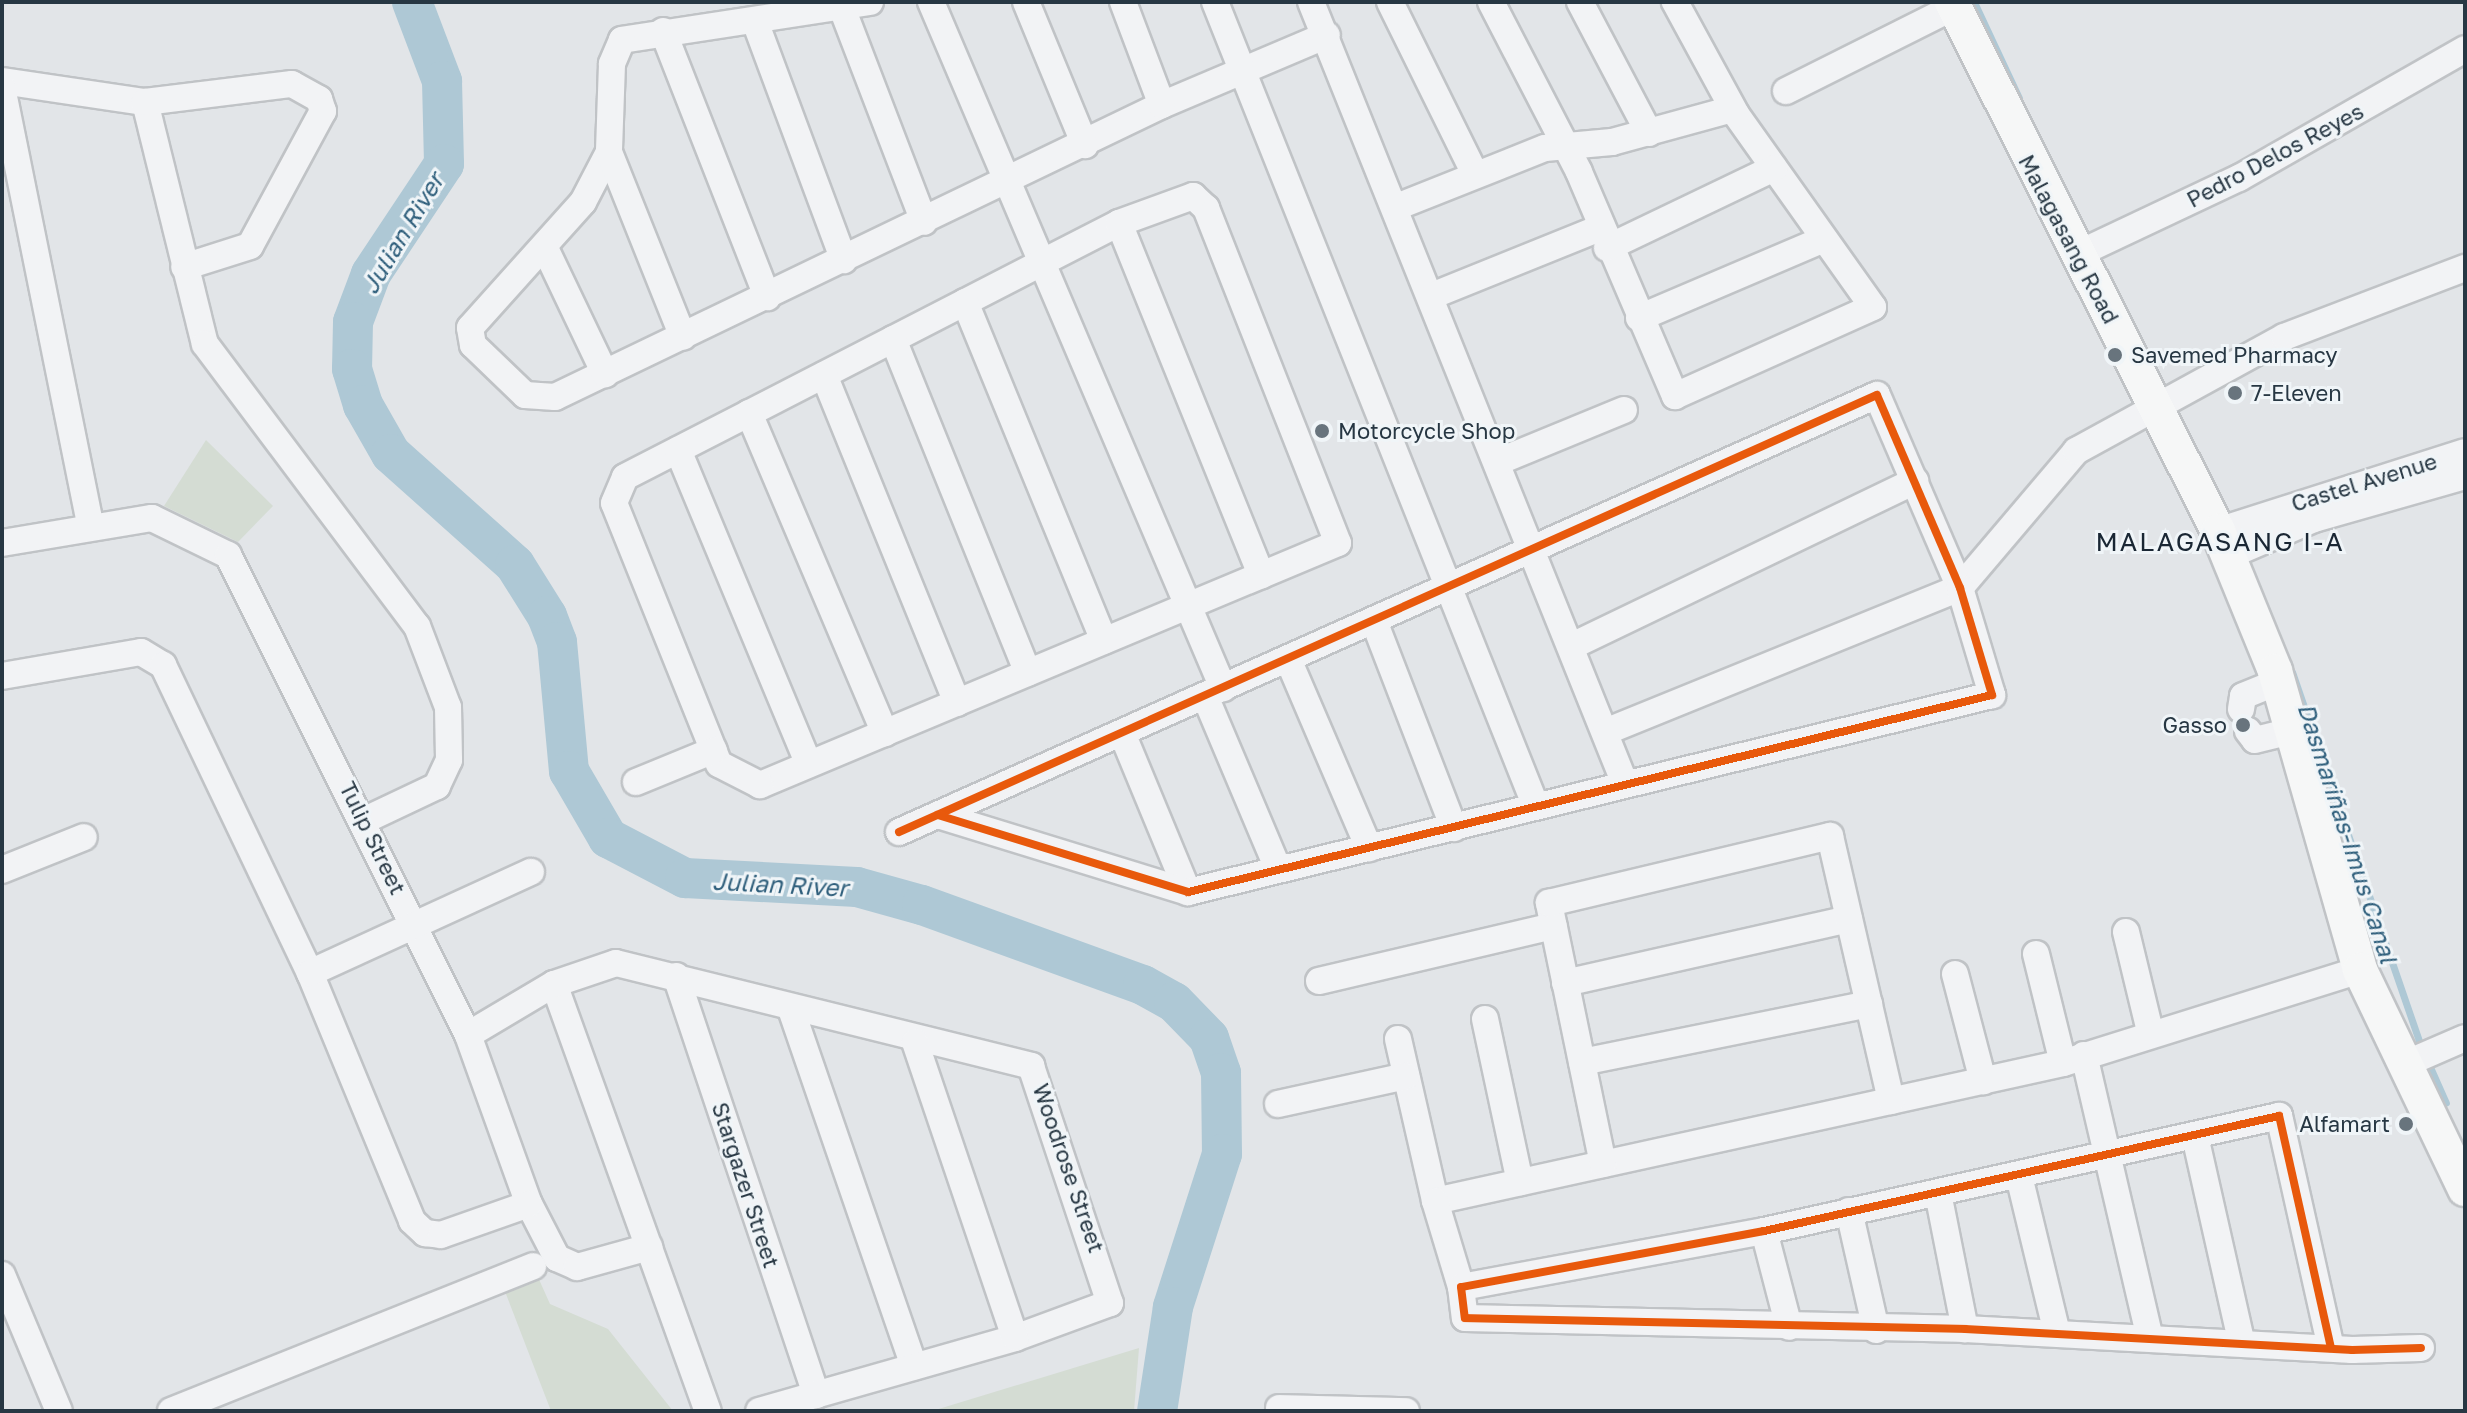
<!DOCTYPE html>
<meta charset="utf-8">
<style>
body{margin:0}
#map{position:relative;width:2467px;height:1413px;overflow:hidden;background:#e2e5e8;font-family:"Golos Text",sans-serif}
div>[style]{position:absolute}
.green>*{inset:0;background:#d4dcd3}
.stream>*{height:7px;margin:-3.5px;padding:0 3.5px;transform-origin:3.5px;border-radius:3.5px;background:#aec8d5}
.river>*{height:40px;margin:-20px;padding:0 20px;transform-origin:20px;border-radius:20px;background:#aec8d5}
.roads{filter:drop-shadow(2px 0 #c0c3c6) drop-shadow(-2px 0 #c0c3c6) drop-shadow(0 2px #c0c3c6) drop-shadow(0 -2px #c0c3c6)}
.minor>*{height:26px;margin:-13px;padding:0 13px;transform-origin:13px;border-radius:13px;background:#f2f3f5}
.major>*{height:34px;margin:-17px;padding:0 17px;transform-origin:17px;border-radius:17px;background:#f6f7f7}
.cycleway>*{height:8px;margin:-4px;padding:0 4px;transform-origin:4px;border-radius:4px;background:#e8590c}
.dots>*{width:22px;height:22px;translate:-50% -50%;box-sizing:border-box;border:4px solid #f0f5f8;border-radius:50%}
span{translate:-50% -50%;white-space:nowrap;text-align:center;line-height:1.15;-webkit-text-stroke:6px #f0f5f8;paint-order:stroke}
.street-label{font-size:22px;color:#273743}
.poi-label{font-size:22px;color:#273743}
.left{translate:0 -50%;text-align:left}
.right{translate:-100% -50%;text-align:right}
.water-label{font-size:24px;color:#2e5e7b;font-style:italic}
.quarter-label{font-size:26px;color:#1a2734;letter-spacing:2px}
.frame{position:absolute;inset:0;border:4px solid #273743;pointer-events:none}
</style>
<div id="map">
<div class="green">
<div style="clip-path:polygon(206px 440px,273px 506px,238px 542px,164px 506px)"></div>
<div style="clip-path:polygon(533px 1266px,550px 1304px,608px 1329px,673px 1411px,551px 1411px,496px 1268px)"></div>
<div style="clip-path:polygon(1139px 1348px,1134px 1411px,932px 1411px)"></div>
</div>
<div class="stream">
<div style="left:1974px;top:2px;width:106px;rotate:64.9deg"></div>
<div style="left:2292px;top:672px;width:396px;rotate:71deg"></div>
<div style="left:2430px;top:1067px;width:39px;rotate:66deg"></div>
</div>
<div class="river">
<div style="left:412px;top:2px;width:85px;rotate:69.2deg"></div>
<div style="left:442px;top:81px;width:83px;rotate:88.6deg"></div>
<div style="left:444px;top:164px;width:132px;rotate:123.6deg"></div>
<div style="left:371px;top:274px;width:51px;rotate:110.6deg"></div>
<div style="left:353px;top:322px;width:47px;rotate:91.2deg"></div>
<div style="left:352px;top:369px;width:38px;rotate:73deg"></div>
<div style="left:363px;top:405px;width:56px;rotate:60.3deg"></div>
<div style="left:391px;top:454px;width:166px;rotate:41.8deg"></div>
<div style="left:515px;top:565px;width:60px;rotate:57.9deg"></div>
<div style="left:547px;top:616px;width:28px;rotate:69deg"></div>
<div style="left:557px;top:642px;width:130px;rotate:84.7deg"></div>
<div style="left:569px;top:771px;width:78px;rotate:59.8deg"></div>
<div style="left:608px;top:838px;width:87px;rotate:27.5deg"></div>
<div style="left:685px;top:878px;width:172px;rotate:3deg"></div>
<div style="left:857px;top:887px;width:67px;rotate:15.5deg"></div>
<div style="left:922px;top:905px;width:235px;rotate:19.9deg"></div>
<div style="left:1143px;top:985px;width:35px;rotate:29deg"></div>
<div style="left:1174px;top:1002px;width:50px;rotate:45.8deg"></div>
<div style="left:1209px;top:1038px;width:37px;rotate:71deg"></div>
<div style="left:1221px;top:1073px;width:81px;rotate:89.3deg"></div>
<div style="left:1222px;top:1154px;width:161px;rotate:107.8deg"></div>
<div style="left:1173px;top:1307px;width:105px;rotate:98.7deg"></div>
</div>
<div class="roads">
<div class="minor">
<div style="left:870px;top:2px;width:251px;rotate:171.3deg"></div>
<div style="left:622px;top:40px;width:26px;rotate:113deg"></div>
<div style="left:612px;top:64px;width:88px;rotate:92deg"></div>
<div style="left:609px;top:152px;width:56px;rotate:117.5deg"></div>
<div style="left:583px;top:202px;width:169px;rotate:131.9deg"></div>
<div style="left:470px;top:328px;width:17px;rotate:80deg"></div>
<div style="left:473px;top:345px;width:72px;rotate:43.9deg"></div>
<div style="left:525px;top:395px;width:30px;rotate:4deg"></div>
<div style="left:555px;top:397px;width:674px;rotate:-25.69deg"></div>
<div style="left:1162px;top:105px;width:179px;rotate:-23deg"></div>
<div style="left:931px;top:2px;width:746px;rotate:66.94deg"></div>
<div style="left:1026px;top:2px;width:155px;rotate:67.6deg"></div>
<div style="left:1123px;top:2px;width:110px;rotate:69.3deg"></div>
<div style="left:1215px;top:2px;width:863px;rotate:68.25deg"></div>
<div style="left:1311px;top:2px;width:843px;rotate:68.12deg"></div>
<div style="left:1390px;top:2px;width:192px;rotate:63.7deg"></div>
<div style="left:1491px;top:2px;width:191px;rotate:62.6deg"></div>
<div style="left:1579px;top:172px;width:244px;rotate:66.8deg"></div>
<div style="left:1675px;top:396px;width:217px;rotate:-24.2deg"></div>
<div style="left:1873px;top:307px;width:237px;rotate:-125.4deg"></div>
<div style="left:1736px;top:114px;width:128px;rotate:-118.6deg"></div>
<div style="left:1580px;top:2px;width:148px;rotate:62.2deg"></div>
<div style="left:842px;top:8px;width:229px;rotate:69deg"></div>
<div style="left:756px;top:24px;width:252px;rotate:69.6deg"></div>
<div style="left:663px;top:31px;width:286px;rotate:68.6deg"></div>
<div style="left:2px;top:81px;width:145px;rotate:8.4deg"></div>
<div style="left:145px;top:102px;width:249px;rotate:76.1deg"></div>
<div style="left:205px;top:344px;width:353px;rotate:53.1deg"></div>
<div style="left:417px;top:626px;width:87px;rotate:69.1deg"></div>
<div style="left:448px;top:707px;width:53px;rotate:88.9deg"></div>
<div style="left:449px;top:760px;width:29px;rotate:115deg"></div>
<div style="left:437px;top:786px;width:80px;rotate:154.7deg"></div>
<div style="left:2px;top:87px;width:445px;rotate:78.6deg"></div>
<div style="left:1786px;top:91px;width:188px;rotate:-26.6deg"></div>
<div style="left:145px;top:102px;width:148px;rotate:-7deg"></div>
<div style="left:292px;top:84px;width:31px;rotate:29deg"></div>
<div style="left:319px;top:99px;width:13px;rotate:72deg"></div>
<div style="left:323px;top:111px;width:153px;rotate:118.4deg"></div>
<div style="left:250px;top:246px;width:69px;rotate:162.3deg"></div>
<div style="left:609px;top:152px;width:199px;rotate:68.2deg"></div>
<div style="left:1193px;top:196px;width:18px;rotate:43deg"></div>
<div style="left:1206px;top:208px;width:360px;rotate:68.5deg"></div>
<div style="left:1338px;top:543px;width:627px;rotate:157.28deg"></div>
<div style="left:760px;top:785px;width:46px;rotate:-152.9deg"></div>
<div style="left:719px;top:764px;width:281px;rotate:-111.9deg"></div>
<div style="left:614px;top:503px;width:28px;rotate:-67deg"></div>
<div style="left:625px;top:477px;width:555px;rotate:-27.21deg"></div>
<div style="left:1119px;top:223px;width:79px;rotate:-20deg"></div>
<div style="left:1399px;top:206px;width:157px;rotate:-21.7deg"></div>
<div style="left:1545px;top:148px;width:67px;rotate:-5.1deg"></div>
<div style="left:1612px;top:142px;width:125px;rotate:-15.3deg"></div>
<div style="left:1119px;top:223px;width:380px;rotate:68deg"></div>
<div style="left:545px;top:248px;width:140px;rotate:64.5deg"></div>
<div style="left:1607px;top:248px;width:185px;rotate:-25.6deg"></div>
<div style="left:2080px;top:253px;width:176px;rotate:-25.3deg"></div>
<div style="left:2239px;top:178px;width:260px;rotate:-29.7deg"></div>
<div style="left:1434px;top:295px;width:181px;rotate:-22deg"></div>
<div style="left:965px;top:302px;width:366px;rotate:67.7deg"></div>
<div style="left:1639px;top:318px;width:201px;rotate:-23.1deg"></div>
<div style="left:893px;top:339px;width:360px;rotate:68deg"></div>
<div style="left:824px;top:375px;width:354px;rotate:67.9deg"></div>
<div style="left:749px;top:413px;width:348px;rotate:67deg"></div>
<div style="left:678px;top:450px;width:340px;rotate:67.4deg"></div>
<div style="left:1500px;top:461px;width:134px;rotate:-22.4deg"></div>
<div style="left:2218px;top:531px;width:259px;rotate:-17.7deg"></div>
<div style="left:2px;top:543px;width:152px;rotate:-9.5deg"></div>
<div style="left:152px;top:518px;width:85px;rotate:26deg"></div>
<div style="left:228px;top:555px;width:537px;rotate:63.43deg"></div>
<div style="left:468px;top:1035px;width:180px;rotate:70.2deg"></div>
<div style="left:529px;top:1204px;width:61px;rotate:62.6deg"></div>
<div style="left:557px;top:1258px;width:22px;rotate:24deg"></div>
<div style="left:577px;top:1267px;width:75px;rotate:-15.5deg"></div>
<div style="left:2228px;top:556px;width:94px;rotate:-23.3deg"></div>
<div style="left:2314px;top:519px;width:157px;rotate:-15.9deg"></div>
<div style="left:1374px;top:621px;width:222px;rotate:68.9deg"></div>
<div style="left:1572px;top:646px;width:381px;rotate:-25.7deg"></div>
<div style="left:1288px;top:659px;width:206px;rotate:66.8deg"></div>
<div style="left:2px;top:676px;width:141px;rotate:-9.8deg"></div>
<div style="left:141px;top:652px;width:26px;rotate:31deg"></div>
<div style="left:163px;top:665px;width:341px;rotate:64.5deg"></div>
<div style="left:310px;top:973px;width:268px;rotate:67.6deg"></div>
<div style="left:412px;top:1221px;width:18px;rotate:43deg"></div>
<div style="left:425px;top:1233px;width:16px;rotate:7deg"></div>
<div style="left:441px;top:1235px;width:93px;rotate:-19.4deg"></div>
<div style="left:1205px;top:696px;width:188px;rotate:67.1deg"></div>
<div style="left:2241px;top:709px;width:13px;rotate:-81deg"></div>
<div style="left:2243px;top:696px;width:38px;rotate:-22deg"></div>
<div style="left:2248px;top:731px;width:11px;rotate:52deg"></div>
<div style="left:2255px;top:740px;width:38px;rotate:-14deg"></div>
<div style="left:1605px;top:732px;width:383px;rotate:-22.1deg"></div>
<div style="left:1960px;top:588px;width:180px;rotate:-49.7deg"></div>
<div style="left:2076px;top:451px;width:237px;rotate:-28.7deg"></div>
<div style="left:2284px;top:337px;width:194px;rotate:-20.9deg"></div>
<div style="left:1122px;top:733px;width:172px;rotate:67.5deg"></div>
<div style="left:636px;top:782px;width:84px;rotate:-22.3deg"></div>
<div style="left:899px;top:832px;width:1071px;rotate:-24.08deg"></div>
<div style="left:1877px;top:395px;width:210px;rotate:66.7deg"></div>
<div style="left:1960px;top:588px;width:112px;rotate:73.3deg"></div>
<div style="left:1992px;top:695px;width:828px;rotate:166.23deg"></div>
<div style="left:1188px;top:892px;width:262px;rotate:-162.9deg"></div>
<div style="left:2px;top:870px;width:88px;rotate:-21.9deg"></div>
<div style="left:2126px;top:932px;width:102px;rotate:76.4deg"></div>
<div style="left:2036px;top:954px;width:112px;rotate:76.1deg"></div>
<div style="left:310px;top:973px;width:243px;rotate:-24.6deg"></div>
<div style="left:1955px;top:974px;width:111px;rotate:75.3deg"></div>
<div style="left:676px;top:976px;width:442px;rotate:71.5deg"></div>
<div style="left:1319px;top:981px;width:241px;rotate:-13.2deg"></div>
<div style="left:1565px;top:983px;width:291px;rotate:-12.7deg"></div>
<div style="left:554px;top:984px;width:454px;rotate:70.2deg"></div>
<div style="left:792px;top:1012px;width:375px;rotate:71deg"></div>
<div style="left:1485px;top:1019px;width:167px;rotate:77.9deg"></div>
<div style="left:468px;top:1035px;width:100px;rotate:-30.7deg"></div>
<div style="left:554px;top:984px;width:65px;rotate:-18.7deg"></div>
<div style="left:616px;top:963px;width:428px;rotate:13.9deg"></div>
<div style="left:1031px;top:1066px;width:250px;rotate:71.6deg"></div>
<div style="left:1110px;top:1303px;width:101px;rotate:159.8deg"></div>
<div style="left:1015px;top:1338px;width:266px;rotate:164.1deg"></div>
<div style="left:1398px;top:1039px;width:166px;rotate:77.1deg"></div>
<div style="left:1435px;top:1201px;width:643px;rotate:-12.39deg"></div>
<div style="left:2063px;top:1063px;width:311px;rotate:-17.4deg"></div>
<div style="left:915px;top:1042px;width:312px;rotate:71.3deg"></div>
<div style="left:2084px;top:1055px;width:291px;rotate:76.9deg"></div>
<div style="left:1582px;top:1062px;width:293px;rotate:-11.4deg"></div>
<div style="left:2405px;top:1064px;width:65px;rotate:-23.4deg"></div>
<div style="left:1278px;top:1104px;width:131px;rotate:-12.3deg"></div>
<div style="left:2195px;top:1136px;width:209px;rotate:77.3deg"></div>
<div style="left:1603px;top:1164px;width:267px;rotate:-101.7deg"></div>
<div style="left:1549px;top:903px;width:289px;rotate:-13.4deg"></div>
<div style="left:1830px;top:836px;width:272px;rotate:77deg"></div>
<div style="left:2019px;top:1176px;width:162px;rotate:76.4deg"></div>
<div style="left:1938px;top:1193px;width:139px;rotate:78.8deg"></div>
<div style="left:1435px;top:1201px;width:90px;rotate:73.2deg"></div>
<div style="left:1849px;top:1211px;width:122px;rotate:77.2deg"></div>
<div style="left:1764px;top:1231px;width:99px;rotate:75.4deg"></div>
<div style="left:2px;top:1275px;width:147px;rotate:67.3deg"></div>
<div style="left:2331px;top:1348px;width:238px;rotate:-102.6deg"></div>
<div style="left:2279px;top:1116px;width:528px;rotate:167.41deg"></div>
<div style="left:1764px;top:1231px;width:308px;rotate:169.5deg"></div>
<div style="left:1461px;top:1287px;width:31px;rotate:83deg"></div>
<div style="left:1465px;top:1318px;width:500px;rotate:1.26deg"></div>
<div style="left:1965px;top:1329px;width:388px;rotate:3.1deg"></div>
<div style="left:2352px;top:1350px;width:69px;rotate:-1.7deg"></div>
<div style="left:1279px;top:1408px;width:127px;rotate:1.4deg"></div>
<div style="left:171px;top:1411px;width:390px;rotate:-21.8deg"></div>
</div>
<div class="major">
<div style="left:1952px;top:2px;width:592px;rotate:63.31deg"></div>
<div style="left:2218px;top:531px;width:151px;rotate:67.8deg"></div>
<div style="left:2275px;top:671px;width:311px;rotate:74.1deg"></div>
<div style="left:2360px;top:970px;width:243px;rotate:64.4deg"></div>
</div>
</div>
<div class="cycleway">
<div style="left:899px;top:832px;width:1071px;rotate:-24.08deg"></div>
<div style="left:1877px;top:395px;width:210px;rotate:66.7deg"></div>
<div style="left:1960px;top:588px;width:112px;rotate:73.3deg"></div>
<div style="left:1992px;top:695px;width:828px;rotate:166.23deg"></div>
<div style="left:1188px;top:892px;width:262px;rotate:-162.9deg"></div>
<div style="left:2331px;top:1348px;width:238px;rotate:-102.6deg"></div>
<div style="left:2279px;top:1116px;width:528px;rotate:167.41deg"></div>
<div style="left:1764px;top:1231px;width:308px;rotate:169.5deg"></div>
<div style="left:1461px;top:1287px;width:31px;rotate:83deg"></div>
<div style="left:1465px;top:1318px;width:500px;rotate:1.26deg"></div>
<div style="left:1965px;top:1329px;width:388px;rotate:3.1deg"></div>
<div style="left:2352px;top:1350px;width:69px;rotate:-1.7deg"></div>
</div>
<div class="dots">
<div style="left:2115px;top:355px;background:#68747d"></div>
<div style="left:2235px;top:393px;background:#68747d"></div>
<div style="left:1322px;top:431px;background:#68747d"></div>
<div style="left:2243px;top:725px;background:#68747d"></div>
<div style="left:2406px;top:1124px;background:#68747d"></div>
</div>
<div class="street-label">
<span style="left:2275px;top:155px;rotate:-28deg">Pedro Delos Reyes</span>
<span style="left:2069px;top:239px;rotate:62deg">Malagasang Road</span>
<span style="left:2364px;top:482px;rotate:-17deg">Castel Avenue</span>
<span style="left:373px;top:838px;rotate:64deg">Tulip Street</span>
<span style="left:1069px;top:1168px;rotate:71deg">Woodrose Street</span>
<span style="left:746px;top:1185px;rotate:72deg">Stargazer Street</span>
</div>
<div class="poi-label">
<span class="left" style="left:2131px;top:355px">Savemed Pharmacy</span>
<span class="left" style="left:2251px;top:393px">7-Eleven</span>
<span class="left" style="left:1338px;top:431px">Motorcycle Shop</span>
<span class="right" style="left:2227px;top:725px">Gasso</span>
<span class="right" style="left:2390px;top:1124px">Alfamart</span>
</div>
<div class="water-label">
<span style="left:402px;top:233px;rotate:-59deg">Julian River</span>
<span style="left:2348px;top:833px;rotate:72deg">Dasmariñas-Imus Canal</span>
<span style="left:780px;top:884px;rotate:3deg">Julian River</span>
</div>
<div class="quarter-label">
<span style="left:2220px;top:542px">MALAGASANG I-A</span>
</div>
<div class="frame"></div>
</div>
